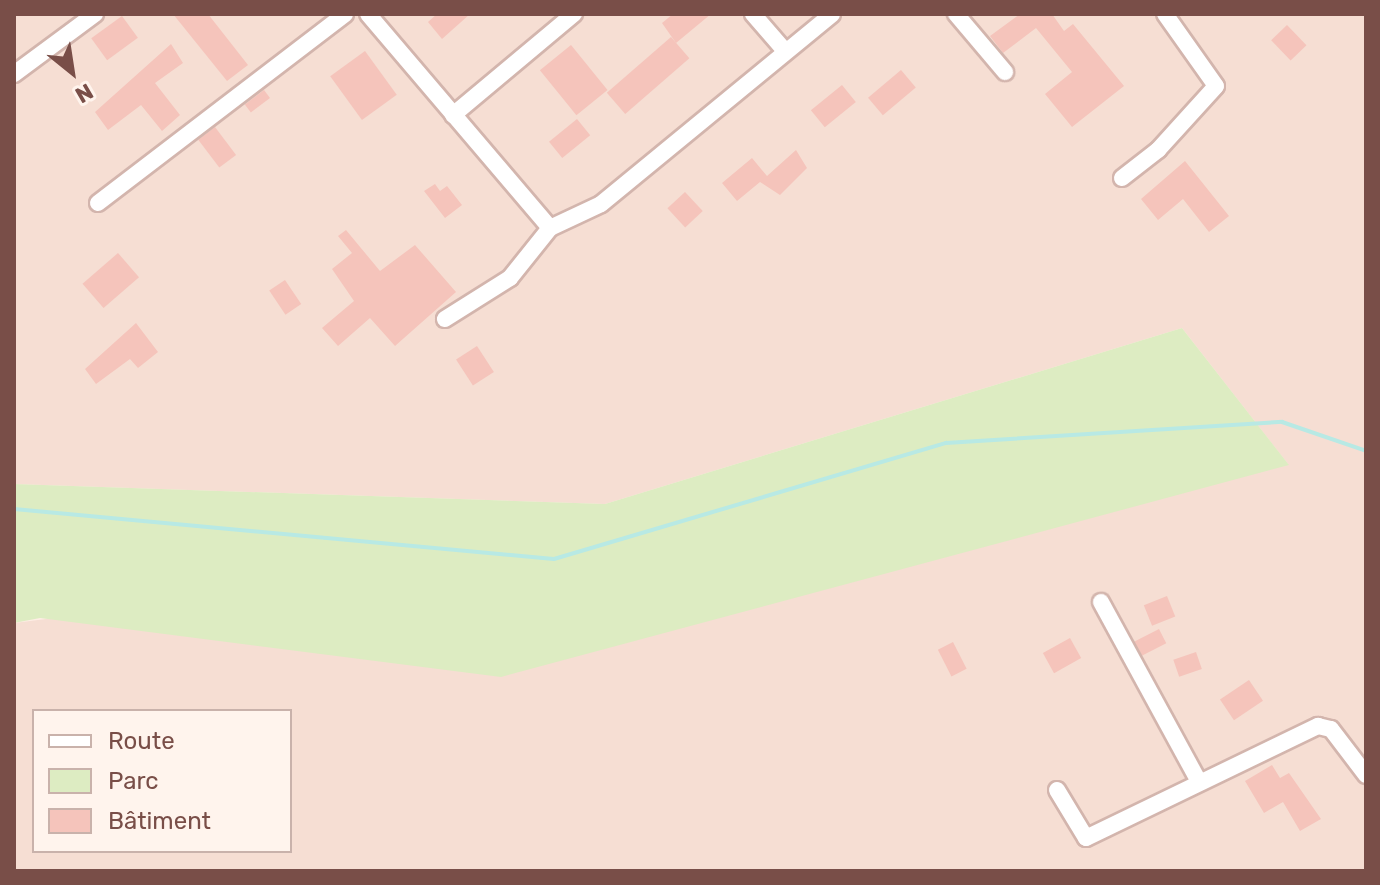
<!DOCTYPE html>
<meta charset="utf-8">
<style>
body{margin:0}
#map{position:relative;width:1380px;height:885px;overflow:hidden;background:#feeee5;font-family:Rubik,sans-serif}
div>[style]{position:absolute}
.residential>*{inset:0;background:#f6ded3}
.green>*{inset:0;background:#ddecc2}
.stream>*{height:4px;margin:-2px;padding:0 2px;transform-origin:2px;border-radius:2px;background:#b8e9e4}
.building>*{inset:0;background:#f5c4bb;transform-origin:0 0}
.roads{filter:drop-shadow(2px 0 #d3b5ad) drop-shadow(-2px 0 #d3b5ad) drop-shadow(0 2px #d3b5ad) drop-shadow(0 -2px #d3b5ad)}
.street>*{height:16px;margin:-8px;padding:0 8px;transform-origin:8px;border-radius:8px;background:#fff}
span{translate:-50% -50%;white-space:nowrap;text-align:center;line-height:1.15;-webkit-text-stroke:7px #fff4ed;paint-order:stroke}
.frame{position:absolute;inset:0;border:16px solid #794e48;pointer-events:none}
.legend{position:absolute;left:32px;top:709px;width:260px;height:144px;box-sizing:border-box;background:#fff4ed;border:2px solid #c9b2ab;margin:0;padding:10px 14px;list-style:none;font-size:24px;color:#794e48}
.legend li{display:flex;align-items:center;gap:16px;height:40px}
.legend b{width:40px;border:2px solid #c9b2ab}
.north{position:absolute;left:32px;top:32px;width:80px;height:80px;-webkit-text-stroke:6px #fff4ed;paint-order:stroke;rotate:150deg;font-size:22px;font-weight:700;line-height:32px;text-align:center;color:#794e48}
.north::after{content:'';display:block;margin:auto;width:28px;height:36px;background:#794e48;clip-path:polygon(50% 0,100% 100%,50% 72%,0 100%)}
</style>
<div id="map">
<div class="residential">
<div style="clip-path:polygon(evenodd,14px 14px,1366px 14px,1366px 871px,14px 871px,14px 623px,1288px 464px,1182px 328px,605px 504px,14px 484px,14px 14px,34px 711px,290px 711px,290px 851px,34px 851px,34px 711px)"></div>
</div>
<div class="green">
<div style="clip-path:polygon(1182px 328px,1289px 465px,501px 677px,40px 618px,14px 623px,14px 484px,605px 504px)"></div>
</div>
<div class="stream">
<div style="left:14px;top:509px;width:542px;rotate:5.29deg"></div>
<div style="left:554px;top:559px;width:409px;rotate:-16.5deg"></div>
<div style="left:946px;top:443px;width:337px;rotate:-3.6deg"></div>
<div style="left:1282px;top:422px;width:89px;rotate:19deg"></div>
</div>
<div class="building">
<div style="clip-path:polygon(173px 14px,208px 14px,248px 65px,227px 81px)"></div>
<div style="clip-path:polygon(437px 14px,470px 14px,442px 39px,428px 22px)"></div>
<div style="clip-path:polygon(673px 14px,711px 14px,676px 43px,662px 23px)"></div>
<div style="clip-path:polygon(1020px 14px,1052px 14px,1064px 31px,1073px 24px,1124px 86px,1072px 127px,1045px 94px,1072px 72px,1036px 28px,1003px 53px,990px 36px)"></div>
<div style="left:122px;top:16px;width:27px;height:38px;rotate:54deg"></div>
<div style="left:1287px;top:25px;width:28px;height:22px;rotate:46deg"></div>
<div style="left:671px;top:37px;width:28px;height:85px;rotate:49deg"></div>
<div style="clip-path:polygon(171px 44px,183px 63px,155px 83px,180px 115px,162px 131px,141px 105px,108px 130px,95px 112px)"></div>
<div style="left:571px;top:45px;width:58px;height:40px;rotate:51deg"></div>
<div style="left:365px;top:51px;width:54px;height:43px;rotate:54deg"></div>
<div style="left:901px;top:70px;width:23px;height:43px;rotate:50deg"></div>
<div style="left:842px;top:85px;width:22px;height:40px;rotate:51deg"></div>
<div style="left:264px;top:90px;width:10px;height:24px;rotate:53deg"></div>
<div style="left:577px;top:119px;width:21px;height:36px;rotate:51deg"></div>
<div style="left:215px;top:127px;width:35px;height:21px;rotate:53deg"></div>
<div style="clip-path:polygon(796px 150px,807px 168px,780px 195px,760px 182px,737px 201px,722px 183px,752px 158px,767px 176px)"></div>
<div style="clip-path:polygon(1185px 161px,1229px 216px,1209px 232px,1183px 199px,1158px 220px,1141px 199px)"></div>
<div style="clip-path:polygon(435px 184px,440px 191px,447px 186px,462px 205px,445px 218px,424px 191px)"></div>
<div style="left:685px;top:192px;width:26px;height:24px;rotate:47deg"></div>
<div style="clip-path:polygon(346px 230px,380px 271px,415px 245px,456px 292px,395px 346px,370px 318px,338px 346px,322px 328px,354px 301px,332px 269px,352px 253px,338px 236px)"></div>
<div style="left:118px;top:253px;width:32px;height:47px;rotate:49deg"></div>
<div style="left:285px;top:280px;width:29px;height:19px;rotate:56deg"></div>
<div style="clip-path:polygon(136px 323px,158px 352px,138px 368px,130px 359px,96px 384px,85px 369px)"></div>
<div style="left:477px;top:346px;width:31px;height:25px;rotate:57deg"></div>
<div style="left:1167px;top:596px;width:22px;height:25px;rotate:68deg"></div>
<div style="left:1159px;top:629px;width:16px;height:28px;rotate:63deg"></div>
<div style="left:1070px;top:638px;width:23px;height:31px;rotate:61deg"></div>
<div style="left:953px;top:642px;width:30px;height:17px;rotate:63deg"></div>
<div style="left:1196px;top:652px;width:18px;height:24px;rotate:71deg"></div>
<div style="left:1249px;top:680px;width:25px;height:35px;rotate:56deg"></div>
<div style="clip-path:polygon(1272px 765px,1280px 778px,1289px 773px,1321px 819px,1300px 831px,1283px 802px,1264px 813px,1245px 781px)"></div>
</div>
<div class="roads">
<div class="street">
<div style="left:368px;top:14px;width:281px;rotate:49.6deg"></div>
<div style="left:550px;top:228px;width:64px;rotate:128.7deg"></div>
<div style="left:510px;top:278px;width:77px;rotate:147.8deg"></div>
<div style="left:753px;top:14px;width:49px;rotate:49.1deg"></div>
<div style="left:956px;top:14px;width:76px;rotate:49.8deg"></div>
<div style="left:14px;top:74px;width:101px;rotate:-36.5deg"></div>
<div style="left:453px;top:115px;width:158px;rotate:-39.9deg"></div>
<div style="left:1122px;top:178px;width:46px;rotate:-37.9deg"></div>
<div style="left:1158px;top:150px;width:86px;rotate:-47.8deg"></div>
<div style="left:1216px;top:86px;width:88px;rotate:-125.3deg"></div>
<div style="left:98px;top:203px;width:311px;rotate:-37.4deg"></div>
<div style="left:550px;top:228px;width:56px;rotate:-25.2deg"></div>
<div style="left:601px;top:204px;width:299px;rotate:-39.4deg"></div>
<div style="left:1101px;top:602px;width:205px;rotate:61.4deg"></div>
<div style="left:1057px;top:790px;width:56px;rotate:58.9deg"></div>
<div style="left:1086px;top:838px;width:258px;rotate:-25.8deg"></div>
<div style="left:1318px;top:726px;width:13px;rotate:13deg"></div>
<div style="left:1331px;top:729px;width:58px;rotate:52.7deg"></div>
</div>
</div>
<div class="frame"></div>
<ul class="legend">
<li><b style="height:10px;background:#fff"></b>Route</li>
<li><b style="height:22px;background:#ddecc2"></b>Parc</li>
<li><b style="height:22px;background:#f5c4bb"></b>Bâtiment</li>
</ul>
<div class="north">N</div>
</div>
